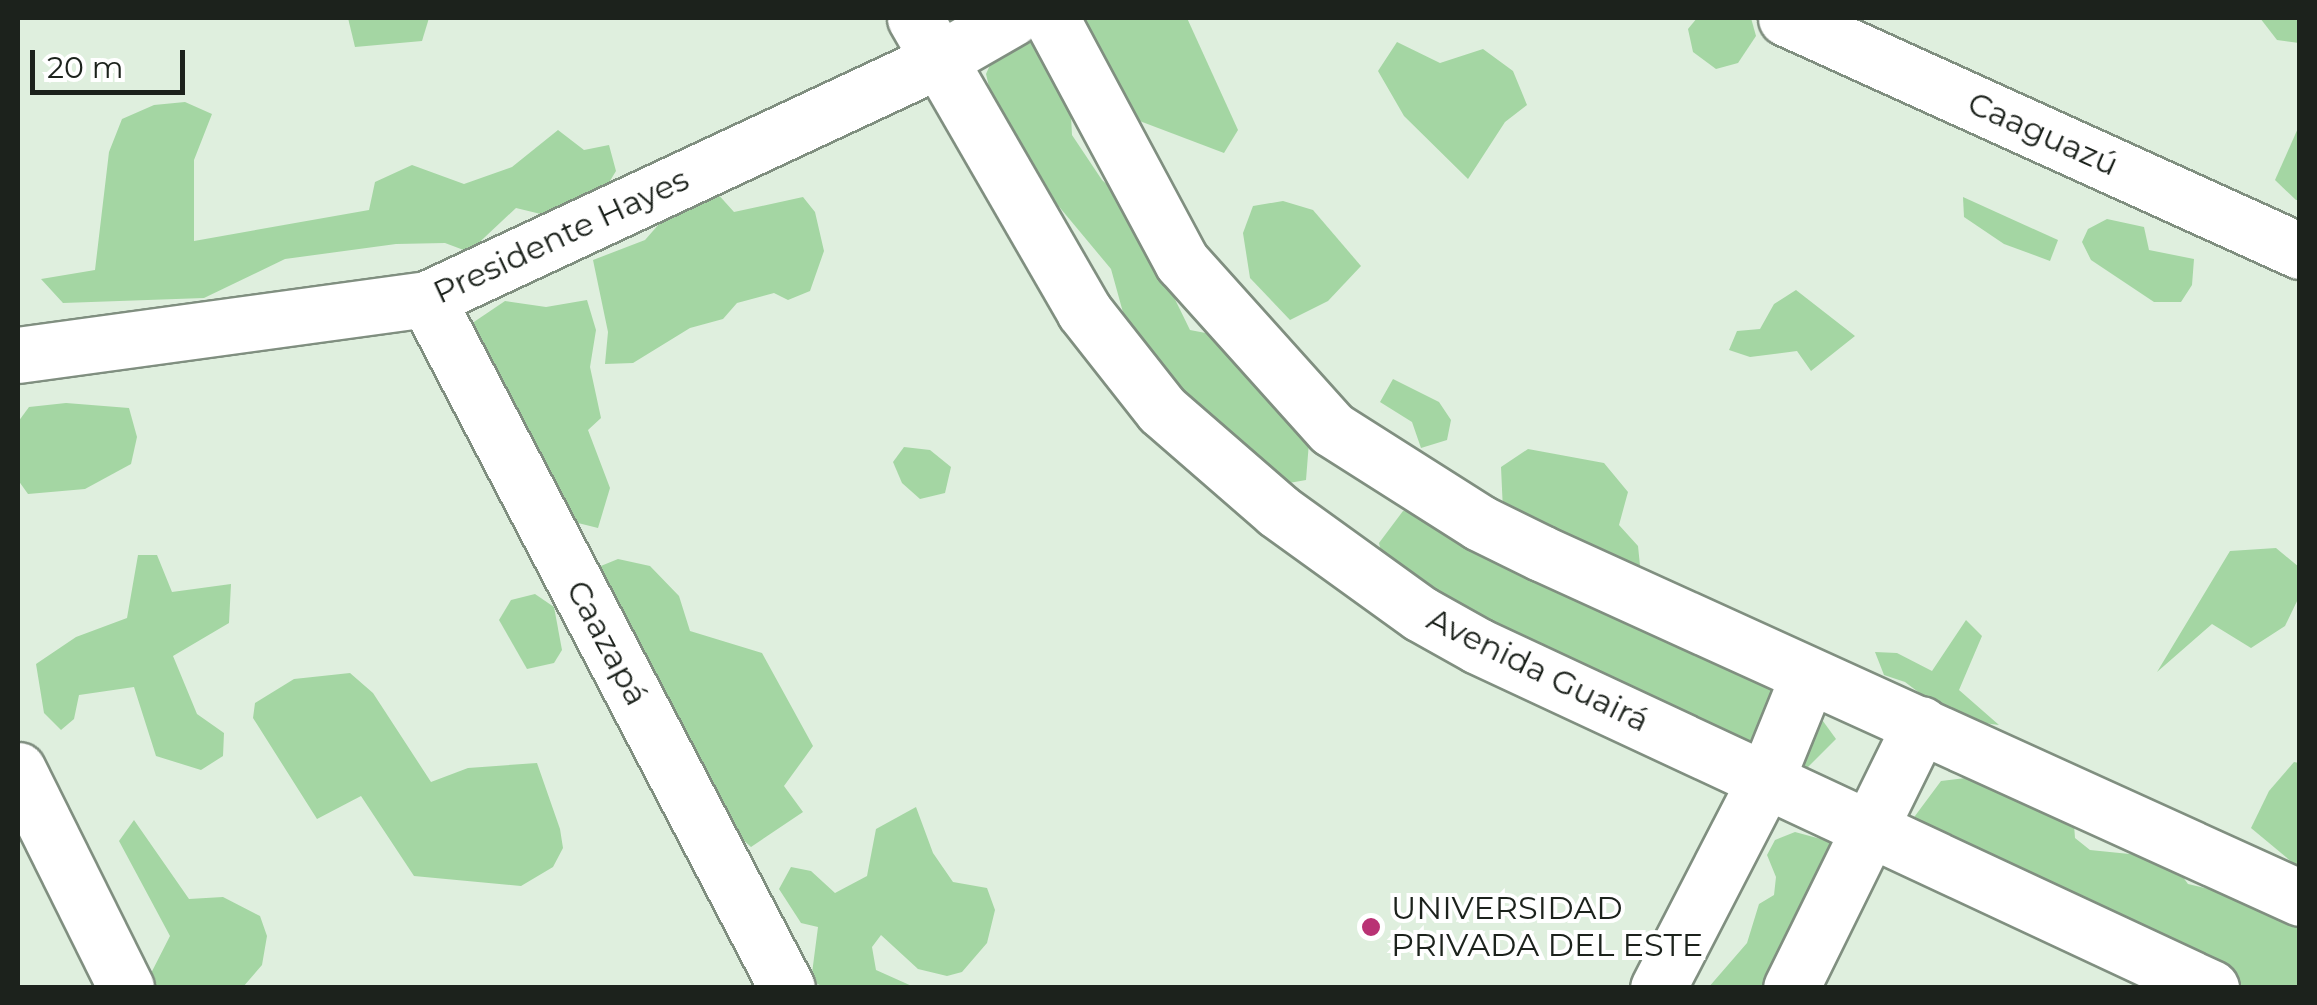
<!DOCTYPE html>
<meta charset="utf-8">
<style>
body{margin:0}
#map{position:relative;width:2317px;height:1005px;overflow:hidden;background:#dfefde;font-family:Montserrat,sans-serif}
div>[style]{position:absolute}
.green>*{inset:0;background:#a4d6a3}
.roads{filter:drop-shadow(2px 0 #808f80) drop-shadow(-2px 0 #808f80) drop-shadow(0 2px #808f80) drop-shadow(0 -2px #808f80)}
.street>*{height:55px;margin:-27.5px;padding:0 27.5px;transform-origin:27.5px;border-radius:27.5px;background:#fff}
.dots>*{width:28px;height:28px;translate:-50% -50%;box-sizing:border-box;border:5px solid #fff;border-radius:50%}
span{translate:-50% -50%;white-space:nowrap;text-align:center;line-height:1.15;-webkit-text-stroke:8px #fff;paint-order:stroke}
.street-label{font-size:32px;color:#1c221c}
.poi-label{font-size:32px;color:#1c221c}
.left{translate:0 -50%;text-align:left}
.frame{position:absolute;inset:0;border:20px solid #1c221c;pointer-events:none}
.scale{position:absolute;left:30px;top:50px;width:155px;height:45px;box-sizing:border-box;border:5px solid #1c221c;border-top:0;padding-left:12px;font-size:30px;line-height:35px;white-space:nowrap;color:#1c221c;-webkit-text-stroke:8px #fff;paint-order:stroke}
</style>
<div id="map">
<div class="green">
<div style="clip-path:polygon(348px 18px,429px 18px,422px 41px,355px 47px)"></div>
<div style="clip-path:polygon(1011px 18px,1041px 44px,1070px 97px,1072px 135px,1102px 180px,1128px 203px,1190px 330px,1216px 335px,1309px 442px,1306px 480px,1272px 486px,1128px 367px,1124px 316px,1111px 269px,1001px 137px,986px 74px)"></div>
<div style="clip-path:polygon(1066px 18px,1187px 18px,1238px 130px,1224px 153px,1137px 120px,1112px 92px)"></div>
<div style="clip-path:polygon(1697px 18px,1751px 18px,1756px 36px,1738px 63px,1716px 69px,1693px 52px,1688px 29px)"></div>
<div style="clip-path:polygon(2260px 18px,2299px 18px,2299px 43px,2277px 40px)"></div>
<div style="clip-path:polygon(1397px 42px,1440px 63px,1483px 49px,1513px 71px,1527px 105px,1505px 122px,1468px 179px,1404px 116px,1378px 71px)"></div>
<div style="clip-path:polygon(185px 102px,212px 114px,194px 160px,194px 241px,369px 210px,375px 182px,412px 165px,464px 184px,512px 167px,558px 130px,584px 150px,609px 145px,616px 171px,596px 204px,549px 216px,516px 208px,469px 252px,445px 243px,396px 244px,285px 259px,204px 298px,63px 303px,41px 279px,95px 270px,109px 152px,122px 119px,154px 105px)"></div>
<div style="clip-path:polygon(2299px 126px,2299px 200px,2296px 200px,2275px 180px)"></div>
<div style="clip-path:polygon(716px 192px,734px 212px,803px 197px,815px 212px,824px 251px,810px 291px,788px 300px,774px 293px,737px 303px,723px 319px,690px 328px,633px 363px,605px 364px,608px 332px,593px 260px,645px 240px,674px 207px)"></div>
<div style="clip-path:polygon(1963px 197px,2058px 240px,2050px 261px,2004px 244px,1964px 217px)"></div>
<div style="clip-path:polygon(1283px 201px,1313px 210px,1361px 266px,1328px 301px,1290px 320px,1250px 278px,1243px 233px,1253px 206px)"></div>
<div style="clip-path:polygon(2107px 219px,2144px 227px,2149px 250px,2194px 259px,2192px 285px,2181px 302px,2154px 302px,2091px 260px,2082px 242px,2088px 229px)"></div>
<div style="clip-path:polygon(1796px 290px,1855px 336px,1811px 371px,1797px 351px,1750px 357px,1729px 350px,1737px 331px,1760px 329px,1774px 304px)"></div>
<div style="clip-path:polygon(587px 300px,596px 330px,590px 367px,601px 418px,588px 430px,610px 488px,598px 528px,570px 521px,462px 330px,505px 301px,546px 307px)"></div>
<div style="clip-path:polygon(1393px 379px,1439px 402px,1451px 420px,1447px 440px,1421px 448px,1412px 422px,1380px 402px)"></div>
<div style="clip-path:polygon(66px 403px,129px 408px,137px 437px,131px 464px,85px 489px,28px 494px,18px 480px,18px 422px,29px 407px)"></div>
<div style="clip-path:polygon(904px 447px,930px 450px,951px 467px,945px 493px,920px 499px,902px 483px,893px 462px)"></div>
<div style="clip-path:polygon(1528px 449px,1604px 463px,1628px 492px,1619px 525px,1638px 546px,1641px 575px,1503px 511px,1501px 467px)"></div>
<div style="clip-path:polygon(1403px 511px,1427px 513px,1729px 651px,1820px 717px,1836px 739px,1802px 773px,1781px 778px,1384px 565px,1379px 543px)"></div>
<div style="clip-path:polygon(2276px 548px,2299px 567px,2299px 597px,2285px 626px,2251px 648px,2212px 624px,2157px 672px,2230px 551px)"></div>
<div style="clip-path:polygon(138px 555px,157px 555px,172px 592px,231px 584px,229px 623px,173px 656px,197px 714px,224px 733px,223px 756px,201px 770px,156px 756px,134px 687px,79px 695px,74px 719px,61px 730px,44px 713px,36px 664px,76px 637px,127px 618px)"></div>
<div style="clip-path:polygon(618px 559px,650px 566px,679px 596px,690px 631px,762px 653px,813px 746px,784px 786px,803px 812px,751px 847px,728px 826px,591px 570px)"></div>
<div style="clip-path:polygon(535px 594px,554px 607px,562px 650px,554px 663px,527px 669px,499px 620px,511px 600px)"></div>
<div style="clip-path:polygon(1966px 620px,1982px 636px,1959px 690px,1999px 725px,1954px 719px,1905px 682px,1884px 675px,1875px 652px,1897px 653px,1932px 671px)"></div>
<div style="clip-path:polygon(350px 673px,373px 693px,431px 782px,468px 768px,537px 763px,560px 829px,563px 848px,553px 867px,521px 886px,414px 876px,361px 796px,317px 819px,253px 718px,255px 703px,294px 679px)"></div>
<div style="clip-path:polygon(2294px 762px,2299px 763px,2299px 868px,2251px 828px,2269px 791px)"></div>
<div style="clip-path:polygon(1974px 777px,2073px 811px,2075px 838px,2090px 850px,2169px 858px,2188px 884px,2230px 894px,2299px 925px,2299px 987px,2225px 987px,1909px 824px,1941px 781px)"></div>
<div style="clip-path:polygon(916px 807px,933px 853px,953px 882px,987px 888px,995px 910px,987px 943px,962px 972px,947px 976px,918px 969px,881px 935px,872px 947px,876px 970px,914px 987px,824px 987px,811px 981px,818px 927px,801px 923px,779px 889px,791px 867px,811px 871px,835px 893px,867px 876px,876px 829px)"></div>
<div style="clip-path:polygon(134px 820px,189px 899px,223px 897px,260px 916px,267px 936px,262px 965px,243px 987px,144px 987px,170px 936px,119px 841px)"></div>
<div style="clip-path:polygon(1795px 832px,1832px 842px,1839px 873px,1777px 979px,1761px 987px,1708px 988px,1747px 943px,1759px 904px,1774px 895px,1776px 877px,1767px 855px,1775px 840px)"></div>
</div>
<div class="roads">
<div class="street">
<div style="left:915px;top:18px;width:338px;rotate:60deg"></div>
<div style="left:1084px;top:311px;width:126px;rotate:51.8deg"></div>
<div style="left:1162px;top:410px;width:154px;rotate:41deg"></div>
<div style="left:1278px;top:511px;width:176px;rotate:35.8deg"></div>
<div style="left:1421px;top:614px;width:65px;rotate:29.3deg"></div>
<div style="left:1478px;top:646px;width:809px;rotate:25.01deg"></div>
<div style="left:1051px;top:18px;width:277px;rotate:61.8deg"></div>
<div style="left:1182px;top:262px;width:224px;rotate:48.1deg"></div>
<div style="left:1332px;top:429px;width:175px;rotate:32.4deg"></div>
<div style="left:1480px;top:523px;width:68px;rotate:26.2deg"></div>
<div style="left:1541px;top:553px;width:834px;rotate:24.44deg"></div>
<div style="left:1786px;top:18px;width:564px;rotate:24.39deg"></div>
<div style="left:427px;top:299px;width:777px;rotate:62.41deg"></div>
<div style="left:18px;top:355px;width:413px;rotate:-7.8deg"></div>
<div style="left:427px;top:299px;width:565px;rotate:-25.02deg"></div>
<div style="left:939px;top:60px;width:84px;rotate:-29.9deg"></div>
<div style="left:18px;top:770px;width:243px;rotate:63.6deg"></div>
<div style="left:1658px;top:988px;width:237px;rotate:-62.7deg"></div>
<div style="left:1767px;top:777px;width:109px;rotate:-67.9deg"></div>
<div style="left:1791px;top:988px;width:294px;rotate:-63.8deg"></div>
</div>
</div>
<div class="dots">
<div style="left:1371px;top:927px;background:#b93274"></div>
</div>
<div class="street-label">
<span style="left:2043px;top:134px;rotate:24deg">Caaguazú</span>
<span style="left:561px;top:236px;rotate:-25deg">Presidente Hayes</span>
<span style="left:607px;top:643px;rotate:62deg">Caazapá</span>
<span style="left:1538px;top:670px;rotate:26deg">Avenida Guairá</span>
</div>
<div class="poi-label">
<span class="left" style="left:1391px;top:927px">UNIVERSIDAD<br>PRIVADA DEL ESTE</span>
</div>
<div class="frame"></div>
<div class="scale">20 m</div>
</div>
